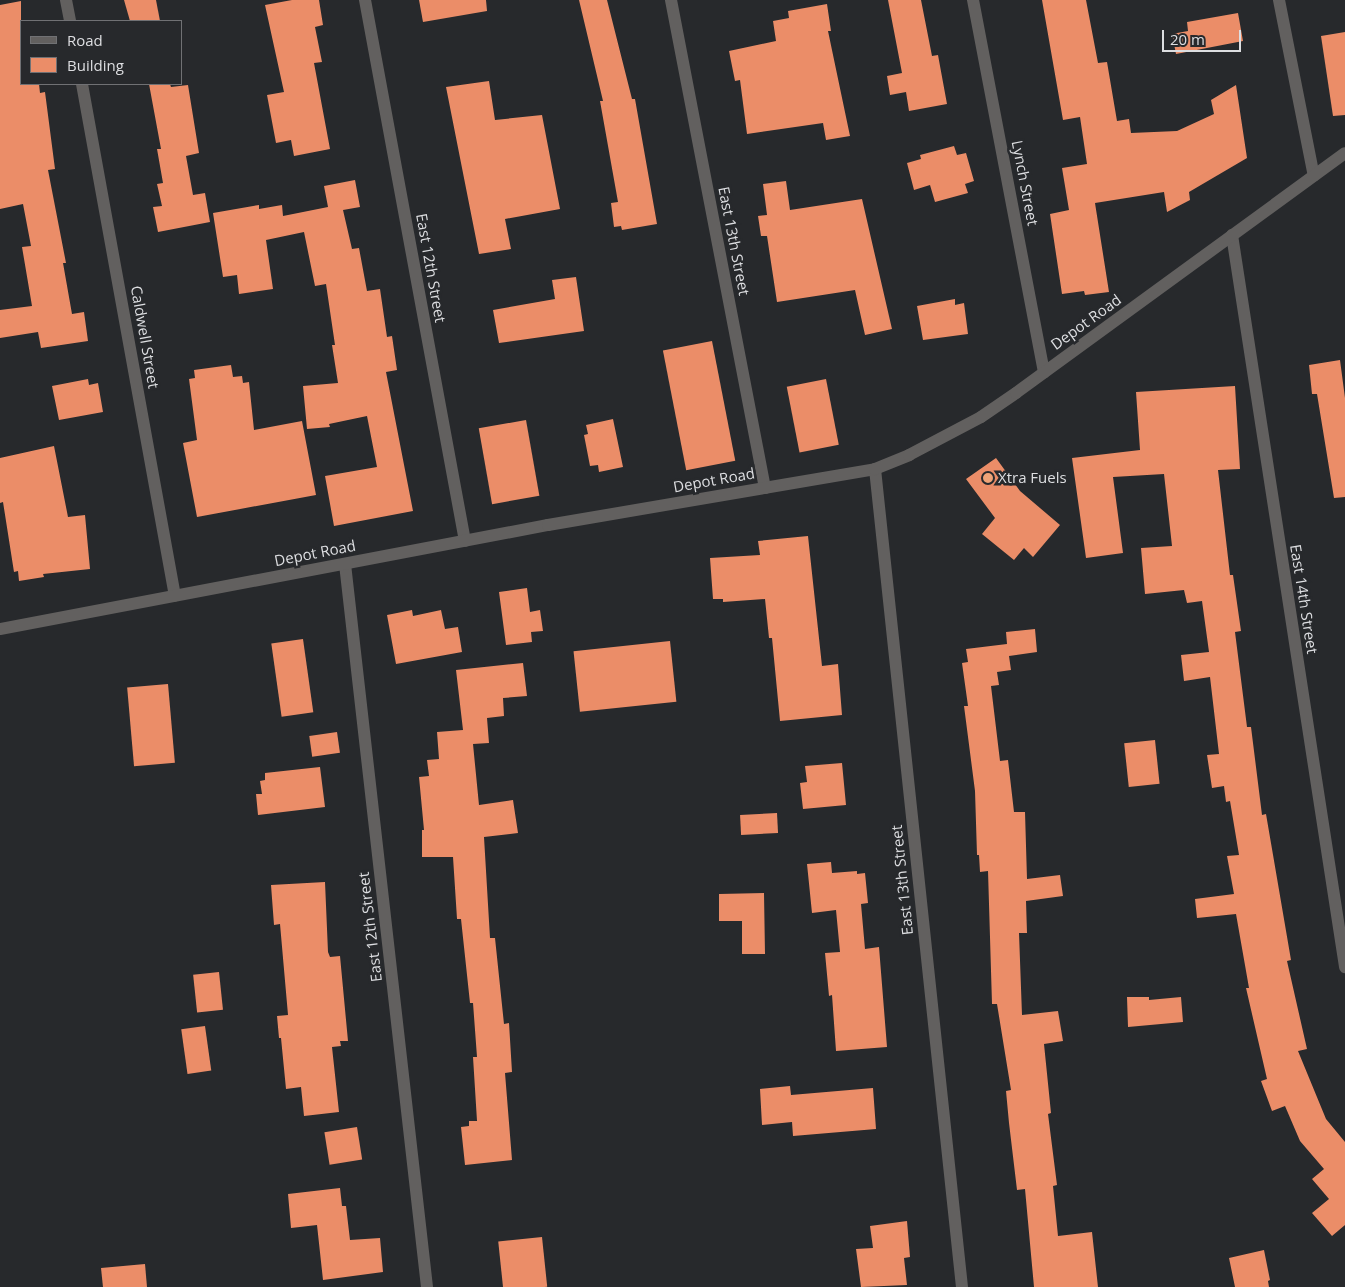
<!DOCTYPE html>
<style>
body{margin:0}
#map{position:relative;width:1345px;height:1287px;overflow:hidden;background:#27292c;font-family:"Open Sans",sans-serif}
div>[style]{position:absolute}
.building>*{inset:0;background:#eb8d68;transform-origin:0 0}
.minor>*{height:12px;margin:-6px;padding:0 6px;transform-origin:6px;border-radius:6px;background:#62605f}
.tertiary>*{height:12px;margin:-6px;padding:0 6px;transform-origin:6px;border-radius:6px;background:#62605f}
.dots>*{width:14px;height:14px;translate:-50% -50%;box-sizing:border-box;border:2px solid #27292c;border-radius:50%}
span{translate:-50% -50%;white-space:nowrap;text-align:center;line-height:1.15;-webkit-text-stroke:5px #27292c;paint-order:stroke}
.street-label{font-size:15px;color:#dddee1}
.poi-label{font-size:15px;color:#dddee1}
.left{translate:0 -50%;text-align:left}
.legend{position:absolute;left:20px;top:20px;width:162px;height:65px;box-sizing:border-box;background:#27292c;border:1px solid #707174;margin:0;padding:6px 9px;list-style:none;font-size:15px;color:#dddee1}
.legend li{display:flex;align-items:center;gap:10px;height:25px}
.legend b{width:25px;border:1px solid #707174}
.scale{position:absolute;left:1162px;top:30px;width:79px;height:22px;box-sizing:border-box;border:2px solid #dddee1;border-top:0;padding-left:6px;font-size:15px;line-height:18px;white-space:nowrap;color:#dddee1;-webkit-text-stroke:4px #27292c;paint-order:stroke}
</style>
<div id="map">
<div class="building">
<div style="clip-path:polygon(124px 0,156px 0,160px 21px,130px 21px)"></div>
<div style="clip-path:polygon(292px 0,319px 0,323px 25px,315px 27px,322px 62px,314px 63px,330px 149px,294px 156px,291px 140px,276px 143px,267px 95px,284px 92px,265px 5px)"></div>
<div style="clip-path:polygon(419px 0,486px 0,487px 11px,423px 22px)"></div>
<div style="clip-path:polygon(579px 0,607px 0,632px 99px,635px 99px,657px 224px,622px 230px,621px 226px,614px 227px,611px 203px,618px 202px,600px 101px,603px 101px)"></div>
<div style="clip-path:polygon(888px 0,921px 0,932px 56px,938px 55px,947px 104px,909px 111px,906px 92px,890px 95px,887px 76px,902px 73px)"></div>
<div style="clip-path:polygon(1042px 0,1086px 0,1098px 63px,1107px 62px,1117px 121px,1129px 119px,1131px 133px,1177px 131px,1214px 114px,1211px 100px,1236px 85px,1247px 158px,1189px 192px,1190px 200px,1167px 212px,1164px 192px,1095px 203px,1109px 292px,1085px 295px,1084px 291px,1062px 294px,1050px 214px,1069px 210px,1062px 168px,1087px 164px,1080px 117px,1063px 120px)"></div>
<div style="clip-path:polygon(21px 1px,21px 84px,39px 84px,40px 93px,45px 92px,55px 169px,48px 170px,66px 263px,63px 263px,72px 314px,84px 312px,88px 341px,41px 348px,38px 332px,0 338px,0 310px,32px 306px,22px 247px,31px 246px,23px 204px,0 209px,0 5px)"></div>
<div style="clip-path:polygon(827px 4px,831px 31px,828px 31px,850px 136px,826px 140px,823px 123px,747px 134px,740px 80px,735px 81px,729px 51px,776px 41px,773px 21px,789px 18px,788px 11px)"></div>
<div style="clip-path:polygon(1238px 13px,1243px 41px,1176px 54px,1172px 34px,1188px 31px,1187px 22px)"></div>
<div style="clip-path:polygon(1345px 32px,1345px 115px,1333px 116px,1321px 36px)"></div>
<div style="clip-path:polygon(489px 81px,495px 120px,542px 115px,560px 209px,505px 219px,511px 249px,479px 254px,446px 87px)"></div>
<div style="clip-path:polygon(149px 84px,170px 84px,171px 87px,188px 85px,199px 153px,186px 156px,193px 195px,205px 193px,210px 222px,158px 232px,153px 207px,162px 206px,157px 184px,163px 183px,157px 149px,161px 149px)"></div>
<div style="clip-path:polygon(954px 146px,957px 155px,966px 153px,974px 181px,965px 184px,968px 193px,935px 202px,930px 185px,914px 190px,907px 163px,921px 159px,920px 155px)"></div>
<div style="clip-path:polygon(355px 180px,360px 207px,343px 210px,352px 249px,359px 248px,367px 291px,380px 289px,387px 337px,392px 336px,397px 370px,386px 372px,413px 511px,334px 526px,325px 476px,377px 467px,367px 416px,329px 424px,330px 427px,307px 429px,303px 386px,338px 383px,332px 345px,335px 345px,326px 284px,315px 286px,304px 232px,266px 240px,273px 289px,239px 294px,237px 275px,223px 277px,213px 213px,259px 205px,259px 209px,282px 205px,283px 216px,328px 207px,324px 186px)"></div>
<div style="clip-path:polygon(786px 181px,790px 210px,862px 199px,892px 329px,865px 335px,855px 290px,777px 302px,767px 236px,761px 236px,758px 216px,767px 215px,763px 184px)"></div>
<div style="clip-path:polygon(576px 277px,584px 331px,499px 343px,493px 310px,555px 299px,552px 280px)"></div>
<div style="clip-path:polygon(955px 299px,955px 305px,964px 303px,968px 334px,923px 340px,917px 306px)"></div>
<div style="left:712px;top:341px;width:122px;height:50px;rotate:79deg"></div>
<div style="clip-path:polygon(1340px 360px,1345px 398px,1345px 497px,1334px 498px,1317px 394px,1312px 394px,1309px 365px)"></div>
<div style="clip-path:polygon(231px 365px,233px 377px,242px 376px,243px 383px,249px 382px,254px 430px,302px 421px,316px 495px,197px 517px,183px 443px,197px 440px,189px 379px,195px 378px,194px 370px)"></div>
<div style="clip-path:polygon(88px 379px,89px 385px,98px 383px,103px 412px,59px 420px,52px 386px)"></div>
<div style="left:826px;top:379px;width:67px;height:40px;rotate:79deg"></div>
<div style="clip-path:polygon(1235px 386px,1240px 469px,1218px 470px,1230px 575px,1233px 575px,1241px 631px,1235px 632px,1247px 727px,1251px 727px,1262px 815px,1266px 814px,1291px 960px,1287px 961px,1307px 1049px,1298px 1051px,1326px 1119px,1345px 1142px,1345px 1225px,1332px 1236px,1312px 1213px,1329px 1199px,1312px 1179px,1324px 1169px,1300px 1141px,1285px 1106px,1272px 1111px,1261px 1081px,1267px 1079px,1246px 988px,1249px 988px,1236px 914px,1197px 918px,1195px 899px,1234px 894px,1227px 856px,1239px 855px,1230px 801px,1226px 802px,1224px 786px,1212px 788px,1207px 755px,1219px 754px,1210px 677px,1184px 681px,1181px 655px,1209px 652px,1202px 601px,1187px 603px,1184px 590px,1145px 594px,1141px 548px,1172px 546px,1164px 474px,1113px 477px,1123px 553px,1086px 558px,1072px 458px,1140px 450px,1136px 392px)"></div>
<div style="clip-path:polygon(613px 419px,623px 467px,599px 472px,598px 465px,590px 466px,584px 435px,588px 434px,586px 425px)"></div>
<div style="left:526px;top:420px;width:77px;height:48px;rotate:80deg"></div>
<div style="clip-path:polygon(54px 446px,68px 517px,85px 515px,90px 569px,43px 574px,44px 577px,19px 581px,18px 571px,14px 572px,3px 502px,0 503px,0 458px)"></div>
<div style="clip-path:polygon(996px 458px,1020px 491px,1060px 525px,1033px 557px,1024px 548px,1014px 560px,982px 534px,995px 518px,966px 479px)"></div>
<div style="clip-path:polygon(808px 536px,822px 666px,838px 664px,842px 715px,780px 721px,772px 638px,769px 638px,765px 599px,723px 602px,723px 599px,713px 599px,710px 558px,760px 555px,758px 541px)"></div>
<div style="clip-path:polygon(527px 588px,530px 612px,540px 610px,543px 631px,531px 632px,532px 642px,506px 645px,499px 592px)"></div>
<div style="clip-path:polygon(412px 610px,413px 616px,441px 610px,445px 629px,458px 627px,462px 652px,396px 664px,387px 615px)"></div>
<div style="clip-path:polygon(1035px 629px,1037px 652px,1009px 656px,1011px 670px,997px 672px,999px 685px,991px 686px,1000px 761px,1008px 760px,1014px 812px,1025px 812px,1027px 879px,1060px 875px,1063px 896px,1026px 901px,1027px 933px,1019px 933px,1022px 1015px,1058px 1011px,1063px 1041px,1044px 1044px,1051px 1113px,1048px 1114px,1057px 1185px,1053px 1186px,1058px 1236px,1092px 1232px,1098px 1287px,1034px 1287px,1025px 1189px,1017px 1190px,1009px 1123px,1006px 1091px,1011px 1090px,997px 1004px,992px 1004px,988px 871px,980px 872px,979px 855px,977px 855px,975px 791px,964px 706px,968px 706px,962px 663px,968px 662px,966px 649px,1007px 644px,1006px 632px)"></div>
<div style="left:303px;top:639px;width:74px;height:32px;rotate:82deg"></div>
<div style="left:670px;top:641px;width:61px;height:97px;rotate:84deg"></div>
<div style="clip-path:polygon(523px 663px,527px 696px,503px 698px,504px 716px,487px 718px,489px 743px,473px 744px,479px 805px,513px 800px,518px 833px,484px 837px,490px 938px,495px 938px,504px 1024px,509px 1023px,512px 1072px,505px 1073px,512px 1160px,465px 1165px,461px 1127px,469px 1126px,469px 1121px,477px 1121px,473px 1057px,477px 1057px,473px 1003px,470px 1003px,461px 919px,457px 919px,453px 857px,422px 857px,422px 830px,424px 830px,419px 777px,429px 776px,427px 760px,439px 759px,437px 732px,463px 730px,456px 670px)"></div>
<div style="left:168px;top:684px;width:79px;height:41px;rotate:85deg"></div>
<div style="left:337px;top:732px;width:21px;height:28px;rotate:82deg"></div>
<div style="left:1155px;top:740px;width:44px;height:31px;rotate:84deg"></div>
<div style="clip-path:polygon(842px 763px,846px 805px,803px 809px,800px 783px,807px 782px,805px 766px)"></div>
<div style="clip-path:polygon(320px 767px,325px 807px,258px 815px,256px 794px,262px 794px,260px 781px,265px 780px,265px 773px)"></div>
<div style="left:777px;top:813px;width:20px;height:37px;rotate:87deg"></div>
<div style="clip-path:polygon(831px 862px,832px 873px,857px 871px,857px 874px,865px 873px,868px 903px,861px 904px,865px 949px,879px 947px,887px 1047px,836px 1051px,832px 995px,829px 996px,825px 953px,840px 952px,836px 910px,812px 913px,807px 864px)"></div>
<div style="clip-path:polygon(325px 882px,328px 952px,330px 957px,340px 956px,348px 1041px,340px 1041px,341px 1046px,332px 1047px,339px 1112px,304px 1116px,301px 1087px,286px 1089px,281px 1038px,279px 1038px,277px 1016px,288px 1015px,280px 924px,274px 925px,271px 885px)"></div>
<div style="clip-path:polygon(764px 893px,765px 954px,742px 954px,742px 921px,719px 921px,719px 894px)"></div>
<div style="left:219px;top:972px;width:38px;height:26px;rotate:84deg"></div>
<div style="clip-path:polygon(1127px 997px,1149px 997px,1149px 1000px,1181px 997px,1183px 1022px,1128px 1027px)"></div>
<div style="left:205px;top:1026px;width:45px;height:24px;rotate:82deg"></div>
<div style="clip-path:polygon(790px 1086px,791px 1095px,873px 1088px,876px 1129px,793px 1136px,792px 1122px,762px 1125px,760px 1089px)"></div>
<div style="left:357px;top:1127px;width:33px;height:33px;rotate:81deg"></div>
<div style="clip-path:polygon(340px 1188px,342px 1206px,346px 1206px,350px 1240px,380px 1238px,383px 1272px,323px 1280px,317px 1225px,291px 1228px,288px 1194px)"></div>
<div style="clip-path:polygon(907px 1221px,910px 1257px,904px 1258px,907px 1285px,861px 1287px,856px 1249px,873px 1248px,870px 1226px)"></div>
<div style="left:542px;top:1237px;width:50px;height:44px;rotate:84deg"></div>
<div style="clip-path:polygon(1264px 1250px,1270px 1280px,1268px 1281px,1269px 1287px,1235px 1287px,1229px 1258px)"></div>
<div style="clip-path:polygon(145px 1264px,147px 1287px,103px 1287px,101px 1268px)"></div>
</div>
<div class="minor">
<div style="left:66px;top:0;width:21px;rotate:79deg"></div>
<div style="left:365px;top:0;width:550px;rotate:79.53deg"></div>
<div style="left:671px;top:0;width:497px;rotate:79.1deg"></div>
<div style="left:973px;top:0;width:379px;rotate:79.2deg"></div>
<div style="left:1279px;top:0;width:179px;rotate:78.8deg"></div>
<div style="left:82px;top:84px;width:520px;rotate:79.71deg"></div>
<div style="left:1232px;top:235px;width:741px;rotate:81.22deg"></div>
<div style="left:875px;top:469px;width:823px;rotate:83.93deg"></div>
<div style="left:345px;top:564px;width:728px;rotate:83.53deg"></div>
</div>
<div class="tertiary">
<div style="left:0;top:629px;width:558px;rotate:-10.75deg"></div>
<div style="left:548px;top:525px;width:332px;rotate:-9.7deg"></div>
<div style="left:875px;top:469px;width:37px;rotate:-22deg"></div>
<div style="left:909px;top:455px;width:81px;rotate:-27.8deg"></div>
<div style="left:981px;top:417px;width:42px;rotate:-34.4deg"></div>
<div style="left:1016px;top:393px;width:407px;rotate:-36.1deg"></div>
</div>
<div class="dots">
<div style="left:988px;top:478px;background:#efa377"></div>
</div>
<div class="street-label">
<span style="left:1025px;top:183px;rotate:79deg">Lynch Street</span>
<span style="left:734px;top:241px;rotate:79deg">East 13th Street</span>
<span style="left:431px;top:268px;rotate:80deg">East 12th Street</span>
<span style="left:1086px;top:322px;rotate:-36deg">Depot Road</span>
<span style="left:145px;top:337px;rotate:80deg">Caldwell Street</span>
<span style="left:714px;top:480px;rotate:-10deg">Depot Road</span>
<span style="left:315px;top:553px;rotate:-11deg">Depot Road</span>
<span style="left:1304px;top:599px;rotate:81deg">East 14th Street</span>
<span style="left:902px;top:880px;rotate:-96deg">East 13th Street</span>
<span style="left:370px;top:927px;rotate:-97deg">East 12th Street</span>
</div>
<div class="poi-label">
<span class="left" style="left:998px;top:478px">Xtra Fuels</span>
</div>
<ul class="legend">
<li><b style="height:6px;background:#62605f"></b>Road</li>
<li><b style="height:14px;background:#eb8d68"></b>Building</li>
</ul>
<div class="scale">20 m</div>
</div>
